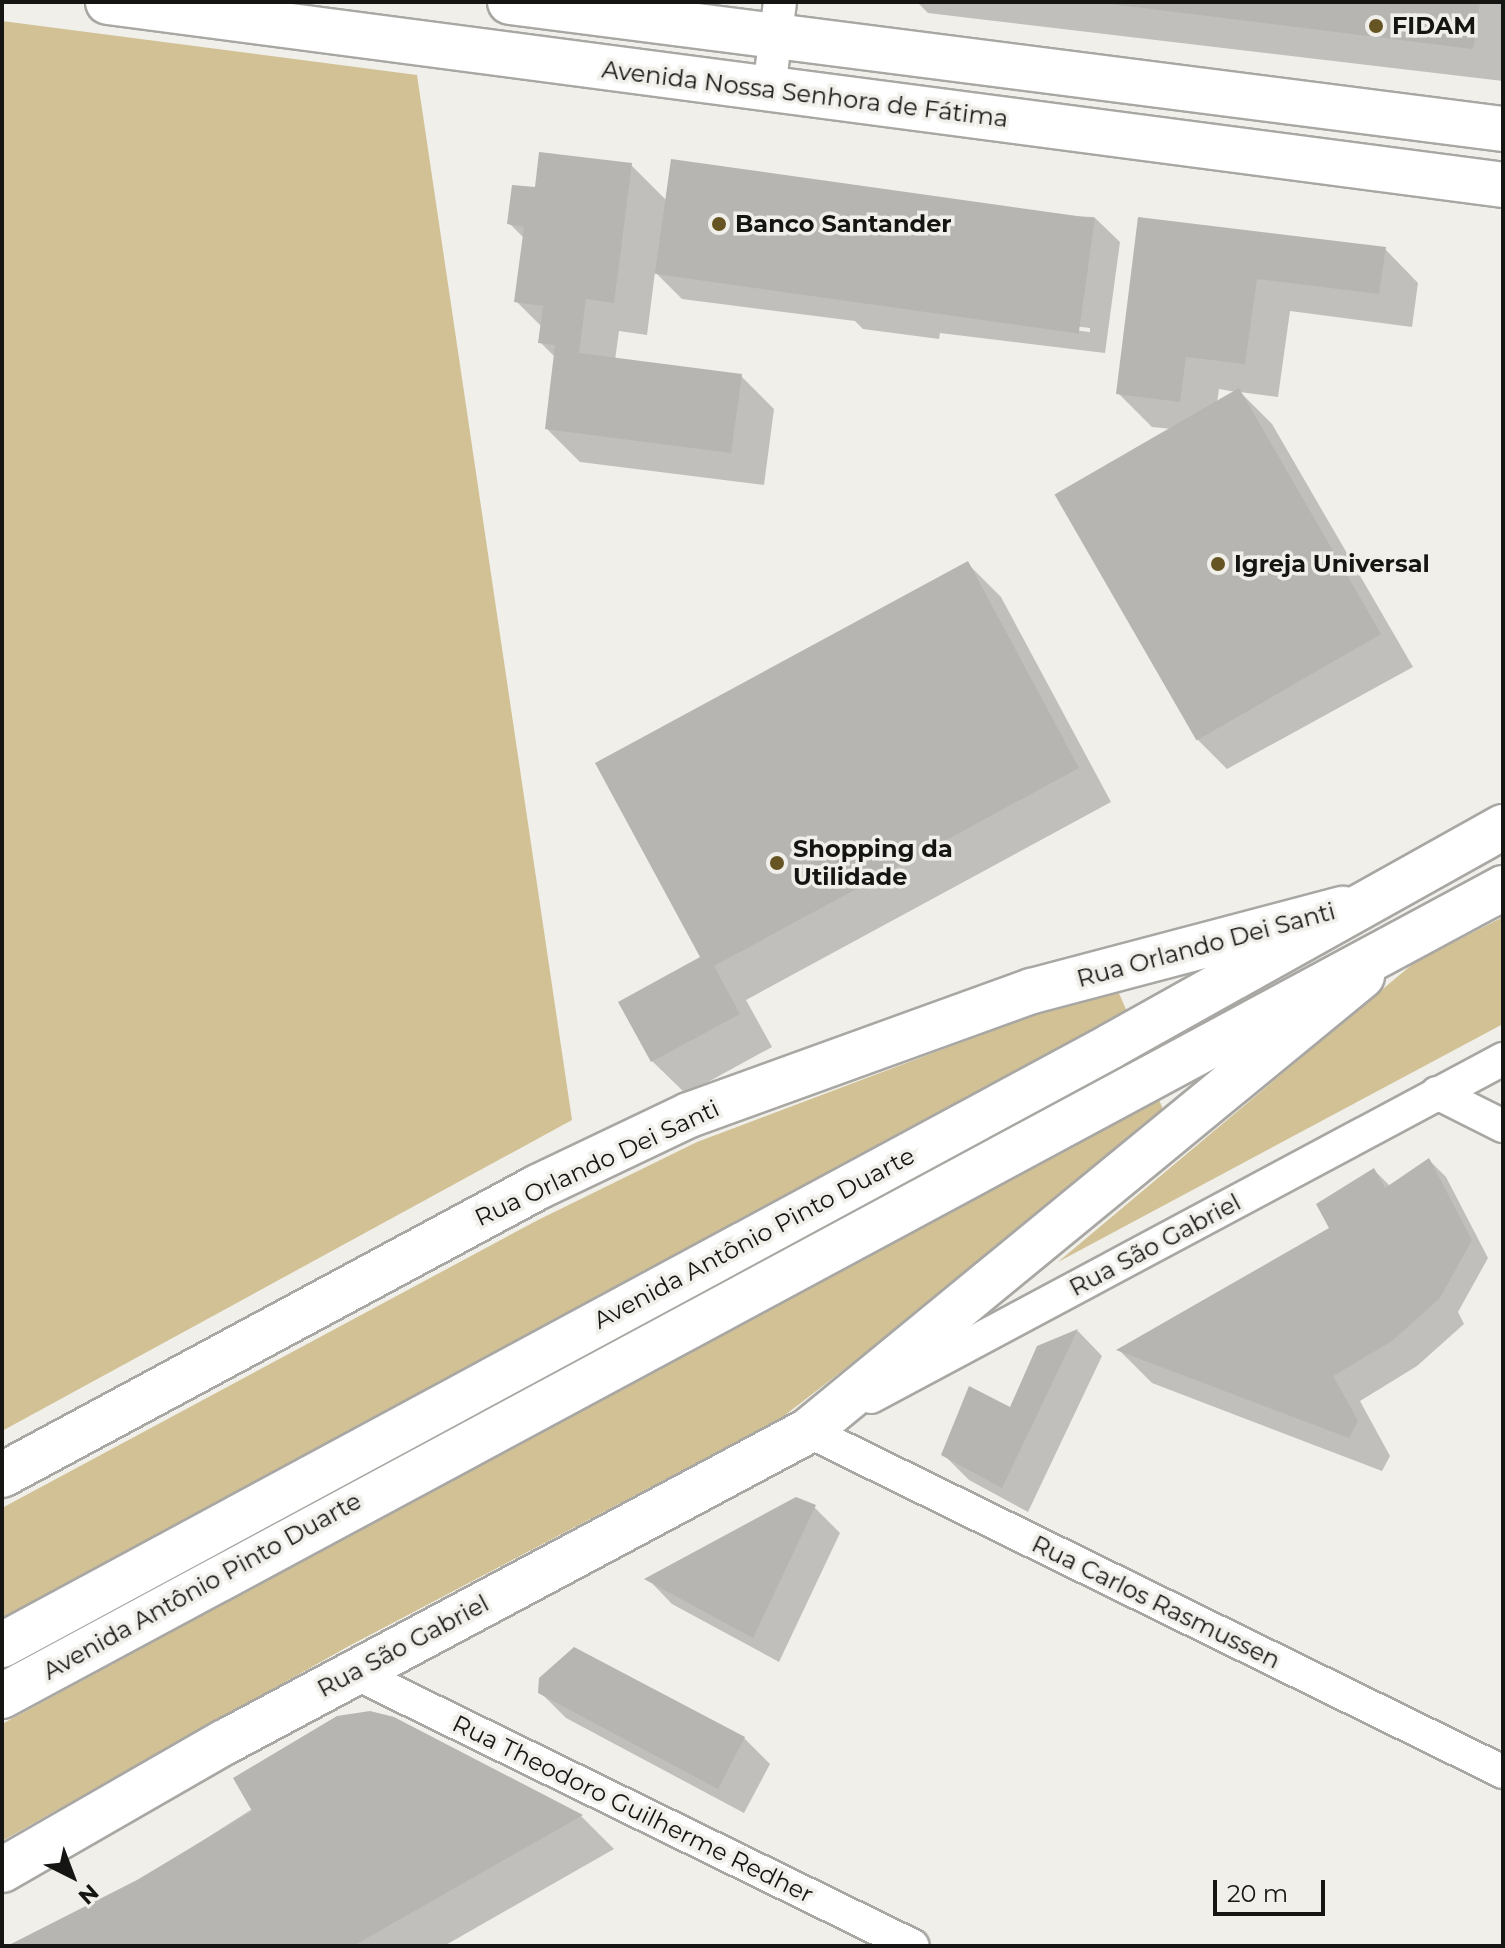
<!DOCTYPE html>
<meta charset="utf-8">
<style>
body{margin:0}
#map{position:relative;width:1505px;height:1948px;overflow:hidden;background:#f0efea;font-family:Montserrat,sans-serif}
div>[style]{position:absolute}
.green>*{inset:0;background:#d1c195}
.shadow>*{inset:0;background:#0003}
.building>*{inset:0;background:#b6b5b1;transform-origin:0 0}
.roads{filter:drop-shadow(2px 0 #a9a7a3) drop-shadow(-2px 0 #a9a7a3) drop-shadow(0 2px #a9a7a3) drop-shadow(0 -2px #a9a7a3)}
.minor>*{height:32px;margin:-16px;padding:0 16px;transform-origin:16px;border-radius:16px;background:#fff}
.secondary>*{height:44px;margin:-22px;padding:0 22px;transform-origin:22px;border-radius:22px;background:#fff}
.primary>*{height:44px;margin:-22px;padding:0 22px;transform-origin:22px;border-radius:22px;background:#fff}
.dots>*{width:22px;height:22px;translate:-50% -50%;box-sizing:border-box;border:4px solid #f0efea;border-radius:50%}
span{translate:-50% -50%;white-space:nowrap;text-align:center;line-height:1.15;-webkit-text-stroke:7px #f0efea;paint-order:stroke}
.poi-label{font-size:24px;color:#151513;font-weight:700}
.left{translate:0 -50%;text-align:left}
.street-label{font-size:24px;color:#151513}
.frame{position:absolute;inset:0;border:4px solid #151513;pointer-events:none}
.north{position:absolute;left:32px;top:1836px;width:80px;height:80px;-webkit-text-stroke:6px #f0efea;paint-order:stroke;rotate:138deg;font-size:22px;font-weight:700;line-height:32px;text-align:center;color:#151513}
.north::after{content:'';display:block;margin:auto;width:28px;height:36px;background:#151513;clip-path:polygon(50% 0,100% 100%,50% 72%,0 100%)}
.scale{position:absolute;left:1213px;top:1880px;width:112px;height:36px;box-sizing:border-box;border:4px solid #151513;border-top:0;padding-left:10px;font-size:24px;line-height:28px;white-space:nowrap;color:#151513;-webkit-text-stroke:6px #f0efea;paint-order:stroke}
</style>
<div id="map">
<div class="green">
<div style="clip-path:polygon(2px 21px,417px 75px,572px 1120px,2px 1431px)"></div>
<div style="clip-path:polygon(1503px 917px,1503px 1024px,1058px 1262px,1415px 962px)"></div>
<div style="clip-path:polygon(1115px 984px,1128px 1014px,2px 1625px,2px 1508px,538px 1220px,697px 1142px)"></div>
<div style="clip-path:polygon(1158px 1097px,1164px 1112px,1010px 1241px,780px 1419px,349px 1646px,2px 1841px,2px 1724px)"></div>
</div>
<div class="shadow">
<div style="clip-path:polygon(917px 2px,1503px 2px,1503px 81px,928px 13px)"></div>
<div style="clip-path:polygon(evenodd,631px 165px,667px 201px,1094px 217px,1120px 242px,1105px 353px,940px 333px,939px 339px,863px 329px,855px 321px,682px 299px,655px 272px,647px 335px,619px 331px,615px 360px,741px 376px,774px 409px,764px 485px,580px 462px,547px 429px,556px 358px,540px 342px,542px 327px,516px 301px,525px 239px,510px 224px,537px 189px,631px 165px,943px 310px,1090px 328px,1090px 332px,943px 314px,943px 310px)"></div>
<div style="clip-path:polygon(evenodd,1140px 219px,1385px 249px,1418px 283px,1412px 327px,1290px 311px,1278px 397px,1240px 392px,1272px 424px,1413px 667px,1227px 769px,1194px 736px,1172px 429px,1152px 427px,1118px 393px,1140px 219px,1219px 389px,1236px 392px,1217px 403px,1219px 389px)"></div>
<div style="clip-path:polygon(967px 563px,1001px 597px,1111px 802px,746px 1000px,772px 1047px,686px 1094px,652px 1061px)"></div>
<div style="clip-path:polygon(1429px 1160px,1446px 1177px,1488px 1258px,1458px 1312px,1464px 1324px,1417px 1366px,1360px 1401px,1390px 1456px,1382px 1471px,1152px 1383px,1119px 1350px,1331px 1229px,1374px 1170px,1391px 1187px)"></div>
<div style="clip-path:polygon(1078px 1331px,1102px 1356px,1028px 1512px,969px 1480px,944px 1455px,1011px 1410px,1039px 1347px)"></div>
<div style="clip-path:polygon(814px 1507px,840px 1533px,779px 1662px,672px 1604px,648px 1579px)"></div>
<div style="clip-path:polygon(540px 1692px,744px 1738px,770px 1764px,744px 1813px,566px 1718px)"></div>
<div style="clip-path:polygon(393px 1719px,581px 1816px,614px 1849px,444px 1946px,13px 1946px,138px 1882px)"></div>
</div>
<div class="building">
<div style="clip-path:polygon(1095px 2px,1480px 2px,1473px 49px)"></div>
<div style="clip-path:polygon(539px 152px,632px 163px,614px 303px,586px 299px,579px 353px,742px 374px,731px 453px,545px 429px,555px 345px,538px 343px,543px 306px,514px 302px,524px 227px,507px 224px,512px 185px,535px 187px)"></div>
<div style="left:671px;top:159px;width:428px;height:116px;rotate:8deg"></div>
<div style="clip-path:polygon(1138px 217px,1386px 247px,1379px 294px,1257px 279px,1245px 364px,1186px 357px,1180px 402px,1116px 394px)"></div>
<div style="left:1239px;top:388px;width:284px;height:213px;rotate:60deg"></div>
<div style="clip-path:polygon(968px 561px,1079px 768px,714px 966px,740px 1014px,651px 1062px,618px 1002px,700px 957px,595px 763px)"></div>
<div style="clip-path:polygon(1429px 1158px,1472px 1240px,1440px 1298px,1392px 1341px,1333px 1376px,1358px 1421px,1349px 1438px,1116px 1350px,1329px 1228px,1316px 1204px,1374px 1168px,1385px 1188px)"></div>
<div style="clip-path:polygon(1078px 1329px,1002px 1488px,941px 1455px,969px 1386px,1010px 1407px,1037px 1346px)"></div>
<div style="clip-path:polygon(796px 1497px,816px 1505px,753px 1638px,644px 1579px)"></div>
<div style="clip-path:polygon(574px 1647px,745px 1737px,718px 1789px,538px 1693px,539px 1678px)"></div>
<div style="clip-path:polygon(370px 1711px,394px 1717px,583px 1815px,353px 1946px,7px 1946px,137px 1880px,252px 1811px,233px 1778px,337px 1716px)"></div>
</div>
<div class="roads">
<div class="minor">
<div style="left:769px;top:89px;width:88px;rotate:-82.8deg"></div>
<div style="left:1437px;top:1093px;width:74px;rotate:26.6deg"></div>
<div style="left:871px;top:1397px;width:717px;rotate:-28.14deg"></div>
<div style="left:808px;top:1431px;width:774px;rotate:26.13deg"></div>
<div style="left:353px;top:1672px;width:623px;rotate:26.07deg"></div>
</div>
<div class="secondary">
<div style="left:2px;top:1475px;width:608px;rotate:-28.25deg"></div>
<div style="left:538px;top:1187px;width:167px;rotate:-25.5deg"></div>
<div style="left:689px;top:1115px;width:365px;rotate:-19.9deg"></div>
<div style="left:1032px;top:991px;width:322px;rotate:-14.8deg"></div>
<div style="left:2px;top:1870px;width:257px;rotate:-29.9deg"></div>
<div style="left:225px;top:1742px;width:661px;rotate:-28.08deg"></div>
<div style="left:808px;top:1431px;width:717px;rotate:-39.4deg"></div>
</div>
<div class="primary">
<div style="left:108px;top:2px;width:1407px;rotate:7.47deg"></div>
<div style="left:510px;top:2px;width:1001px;rotate:7.29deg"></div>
<div style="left:2px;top:1645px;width:1260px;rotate:-28.37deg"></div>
<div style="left:1111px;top:1046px;width:449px;rotate:-29.2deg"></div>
<div style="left:2px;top:1696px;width:1705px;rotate:-28.29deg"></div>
</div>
</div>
<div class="dots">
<div style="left:1376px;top:26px;background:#665422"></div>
<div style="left:719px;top:224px;background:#665422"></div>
<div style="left:1218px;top:564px;background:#665422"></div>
<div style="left:777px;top:863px;background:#665422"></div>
</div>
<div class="poi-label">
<span class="left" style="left:1392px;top:26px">FIDAM</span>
<span class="left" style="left:735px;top:224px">Banco Santander</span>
<span class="left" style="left:1234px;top:564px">Igreja Universal</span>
<span class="left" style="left:793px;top:863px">Shopping da<br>Utilidade</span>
</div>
<div class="street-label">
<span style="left:805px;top:94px;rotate:7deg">Avenida Nossa Senhora de Fátima</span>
<span style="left:1206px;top:945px;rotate:-15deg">Rua Orlando Dei Santi</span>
<span style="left:597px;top:1163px;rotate:-25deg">Rua Orlando Dei Santi</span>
<span style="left:754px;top:1238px;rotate:-28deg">Avenida Antônio Pinto Duarte</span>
<span style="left:1155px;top:1245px;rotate:-28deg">Rua São Gabriel</span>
<span style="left:202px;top:1586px;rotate:-29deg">Avenida Antônio Pinto Duarte</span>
<span style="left:1156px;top:1602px;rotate:26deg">Rua Carlos Rasmussen</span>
<span style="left:403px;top:1646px;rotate:-28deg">Rua São Gabriel</span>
<span style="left:633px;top:1809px;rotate:26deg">Rua Theodoro Guilherme Redher</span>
</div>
<div class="frame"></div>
<div class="north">N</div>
<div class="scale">20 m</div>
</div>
